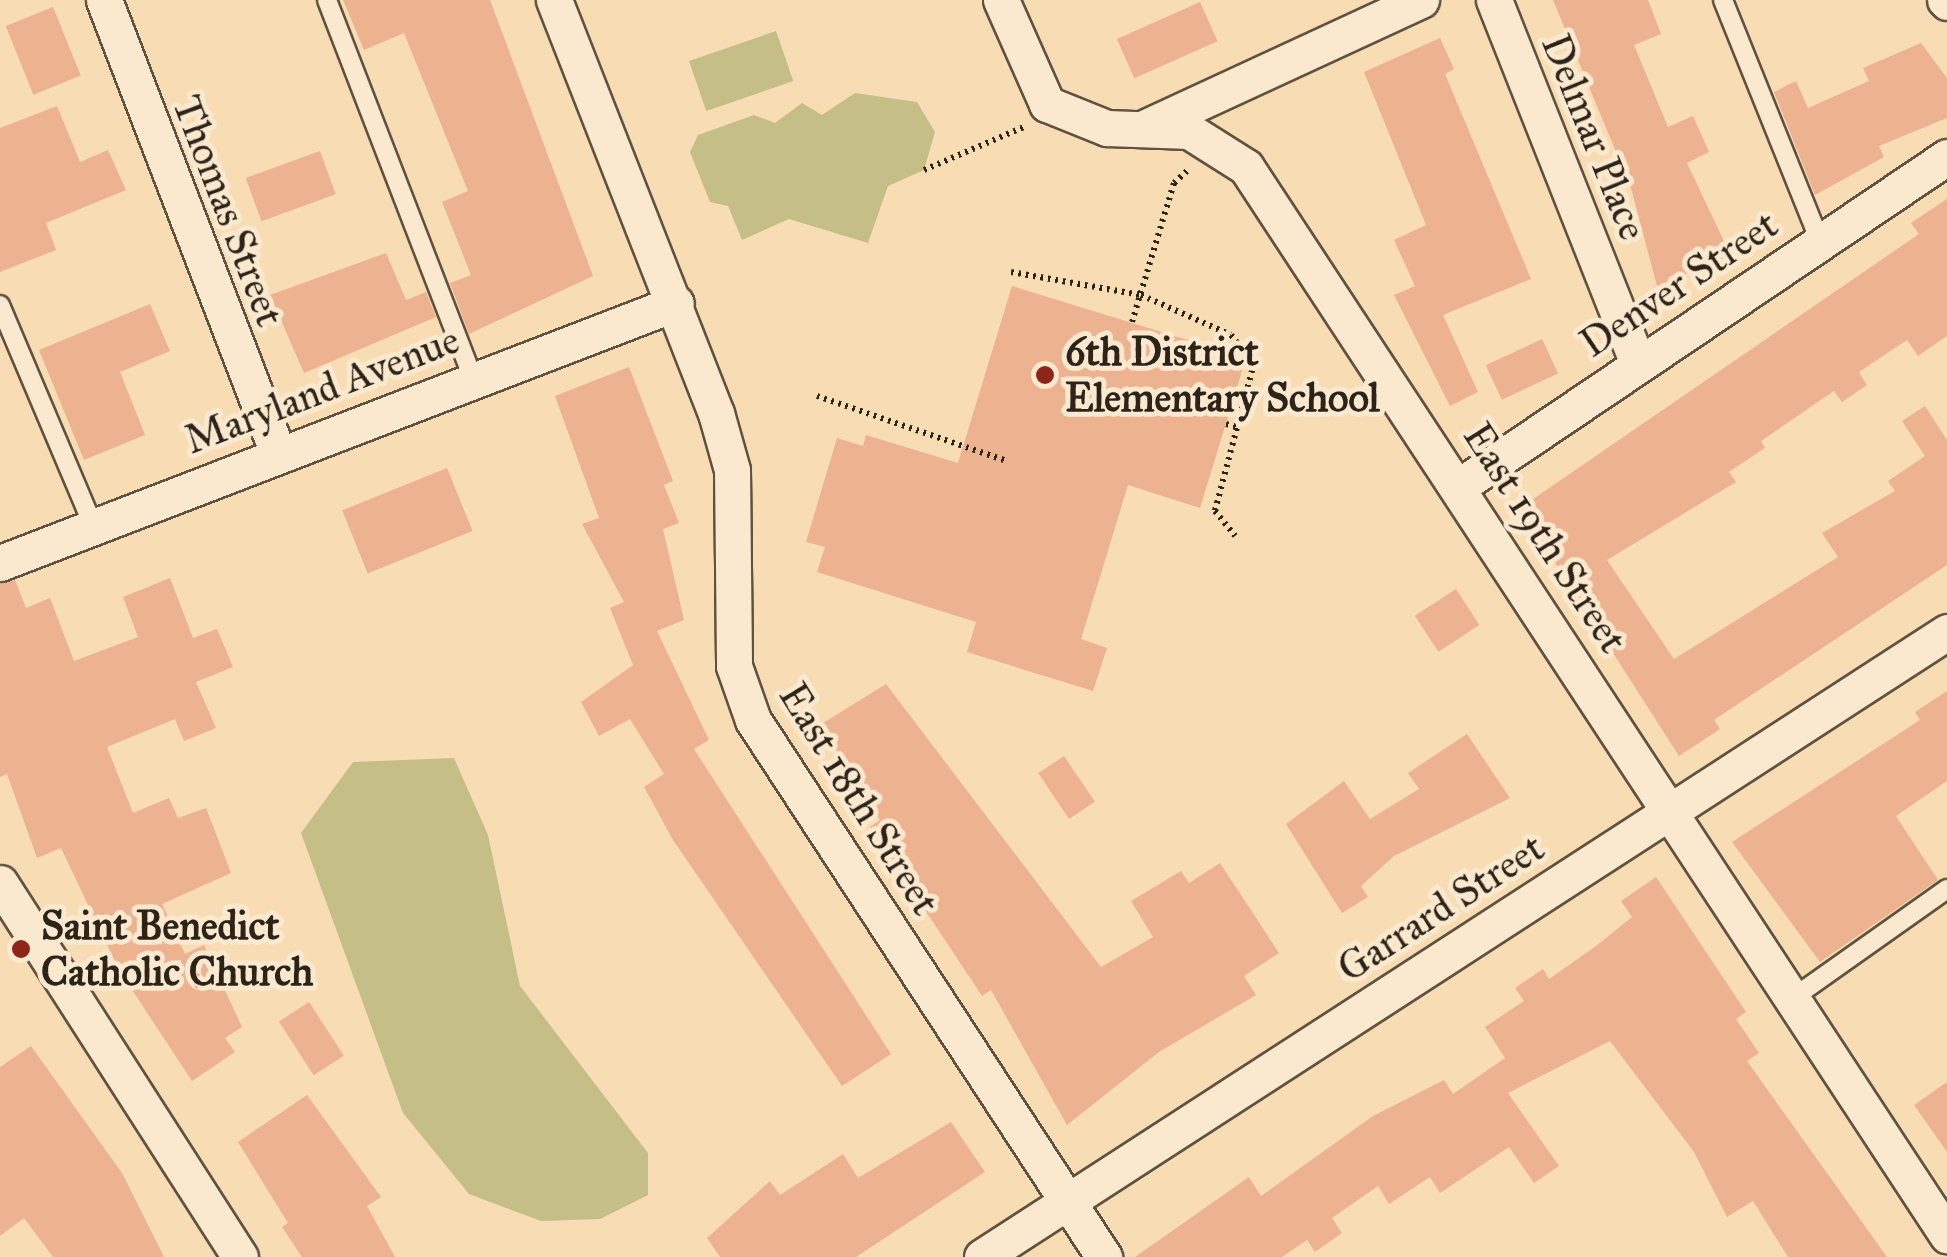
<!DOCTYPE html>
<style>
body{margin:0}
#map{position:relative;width:1947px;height:1257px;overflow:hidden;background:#f8ddb4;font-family:"IM FELL Great Primer",serif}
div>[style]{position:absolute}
.green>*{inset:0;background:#c5be87;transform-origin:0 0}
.building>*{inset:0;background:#edb28f;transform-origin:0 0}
.path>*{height:6px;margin-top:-3px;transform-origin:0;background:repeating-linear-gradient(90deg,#2c2319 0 2.5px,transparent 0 7.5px)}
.roads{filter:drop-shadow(2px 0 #5f5240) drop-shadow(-2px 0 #5f5240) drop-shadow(0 2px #5f5240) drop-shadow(0 -2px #5f5240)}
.service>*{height:18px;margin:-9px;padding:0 9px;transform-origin:9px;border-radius:9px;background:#fae9ce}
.minor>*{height:35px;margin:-17.5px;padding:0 17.5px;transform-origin:17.5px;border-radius:17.5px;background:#fae9ce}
.dots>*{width:28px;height:28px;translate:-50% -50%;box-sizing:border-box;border:5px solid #fae9ce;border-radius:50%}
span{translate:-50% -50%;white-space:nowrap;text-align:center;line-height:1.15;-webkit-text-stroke:10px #fae9ce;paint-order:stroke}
.street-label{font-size:40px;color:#2c2319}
.poi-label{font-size:40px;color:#2c2319;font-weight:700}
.left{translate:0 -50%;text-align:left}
</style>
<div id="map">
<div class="green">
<div style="left:776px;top:31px;width:53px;height:92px;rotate:71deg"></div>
<div style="clip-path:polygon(855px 93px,917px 102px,935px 132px,924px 170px,888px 186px,868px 243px,789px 219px,742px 240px,728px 206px,710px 202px,690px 152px,698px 135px,754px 115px,775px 123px,802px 103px,822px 115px)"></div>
<div style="clip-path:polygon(454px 758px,488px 835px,520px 986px,648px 1153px,648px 1195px,600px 1219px,541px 1221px,469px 1194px,403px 1113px,301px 833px,353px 762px)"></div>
</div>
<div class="building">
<div style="clip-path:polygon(343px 0,490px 0,593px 276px,469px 334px,450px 283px,471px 275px,442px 202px,468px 191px,404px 33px,364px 50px)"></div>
<div style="clip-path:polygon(1553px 0,1648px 0,1661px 34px,1634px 45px,1668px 127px,1693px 116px,1709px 152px,1687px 163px,1731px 256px,1657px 286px,1631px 188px)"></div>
<div style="left:1200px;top:2px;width:43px;height:91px;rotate:66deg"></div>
<div style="left:53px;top:7px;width:74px;height:51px;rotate:68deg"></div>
<div style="clip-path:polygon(1440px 38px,1454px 69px,1445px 74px,1531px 279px,1443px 315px,1478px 392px,1450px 406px,1394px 295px,1415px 286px,1394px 240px,1426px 225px,1364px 72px)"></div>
<div style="clip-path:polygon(1921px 43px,1947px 78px,1947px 118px,1879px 146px,1884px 157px,1815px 195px,1774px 92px,1796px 81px,1808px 108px,1869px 81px,1863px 68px)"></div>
<div style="clip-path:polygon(57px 106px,80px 162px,108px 150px,126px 190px,46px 223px,56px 250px,0 272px,0 128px)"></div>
<div style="left:320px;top:151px;width:46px;height:79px;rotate:70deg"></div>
<div style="clip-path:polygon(1947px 199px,1947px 336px,1918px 356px,1907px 340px,1859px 372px,1867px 385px,1842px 402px,1834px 391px,1761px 441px,1765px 448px,1729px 472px,1736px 482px,1607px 560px,1674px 659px,1838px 557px,1822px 533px,1895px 491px,1888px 481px,1925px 456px,1902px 421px,1925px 406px,1947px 440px,1947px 565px,1714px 720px,1720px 729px,1679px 756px,1520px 508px,1919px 234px,1911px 223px)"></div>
<div style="clip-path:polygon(386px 253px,406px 300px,426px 292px,436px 317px,304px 373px,270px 295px)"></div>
<div style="clip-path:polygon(1012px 286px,1246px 358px,1200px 508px,1128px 485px,1081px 639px,1107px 648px,1093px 691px,967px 652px,976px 622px,817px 572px,825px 547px,806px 542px,837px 438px,863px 446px,866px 435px,958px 463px)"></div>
<div style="clip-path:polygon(150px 304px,170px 351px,120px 372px,145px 435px,84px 460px,39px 350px)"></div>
<div style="left:1542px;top:339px;width:38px;height:62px;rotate:65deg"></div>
<div style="clip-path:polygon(629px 367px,673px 481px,664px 485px,679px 523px,663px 529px,684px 620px,657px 631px,709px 740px,694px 749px,891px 1054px,842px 1086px,673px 840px,644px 787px,664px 774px,630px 719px,599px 736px,581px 702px,633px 665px,610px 608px,624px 602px,582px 524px,599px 518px,555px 396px)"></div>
<div style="left:447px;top:468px;width:68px;height:113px;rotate:68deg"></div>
<div style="clip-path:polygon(170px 578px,193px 638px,217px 629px,233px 667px,196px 682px,216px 728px,184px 741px,175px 719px,107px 747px,133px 813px,169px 798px,178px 818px,206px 808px,231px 873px,162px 904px,185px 954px,204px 945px,242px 1027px,225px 1038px,235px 1052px,192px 1081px,119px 970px,61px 848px,37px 858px,7px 774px,0 777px,0 584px,15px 580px,26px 608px,50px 598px,74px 661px,138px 637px,123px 597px)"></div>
<div style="left:1456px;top:589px;width:43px;height:49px;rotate:57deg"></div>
<div style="clip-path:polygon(886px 684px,1101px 967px,1153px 937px,1131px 901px,1181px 871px,1189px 883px,1220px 863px,1279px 953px,1244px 976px,1256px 995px,1159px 1052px,1067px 1125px,991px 990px,982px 996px,870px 827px,880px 820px,820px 725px)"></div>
<div style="clip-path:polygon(1947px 691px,1947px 781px,1896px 816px,1938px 880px,1820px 962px,1732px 842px,1920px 720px,1915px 712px)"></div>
<div style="clip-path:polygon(1467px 734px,1510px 798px,1394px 856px,1361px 886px,1368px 897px,1342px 913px,1286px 824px,1344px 781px,1370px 819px,1419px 789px,1408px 773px)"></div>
<div style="left:1064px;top:756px;width:55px;height:31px;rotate:56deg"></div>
<div style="clip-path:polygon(1656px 877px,1746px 1012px,1736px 1019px,1759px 1053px,1747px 1061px,1887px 1257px,1788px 1257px,1753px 1201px,1727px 1217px,1694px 1152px,1610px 1041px,1508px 1093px,1559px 1166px,1534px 1183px,1509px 1147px,1440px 1193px,1430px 1177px,1389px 1204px,1378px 1186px,1332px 1218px,1342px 1233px,1315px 1252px,1307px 1240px,1282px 1257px,1135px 1257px,1249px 1177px,1261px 1196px,1373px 1116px,1444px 1080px,1453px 1094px,1505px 1058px,1485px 1027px,1524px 1001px,1515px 988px,1543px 969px,1549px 979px,1596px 946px,1632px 917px,1621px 901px)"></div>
<div style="left:309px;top:1002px;width:64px;height:36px;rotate:57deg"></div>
<div style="clip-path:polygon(31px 1046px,122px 1173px,164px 1257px,53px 1257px,24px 1218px,0 1236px,0 1067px)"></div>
<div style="clip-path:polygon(1947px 1082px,1947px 1152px,1914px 1105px)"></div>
<div style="clip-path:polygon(307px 1095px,381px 1197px,367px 1206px,395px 1257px,302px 1257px,282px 1227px,288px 1223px,238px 1142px)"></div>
<div style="clip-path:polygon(951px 1122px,985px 1172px,856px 1257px,720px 1257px,707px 1238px,770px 1181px,780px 1195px,843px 1154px,858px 1178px)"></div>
</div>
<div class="path">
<div style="left:924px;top:170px;width:109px;rotate:-23.3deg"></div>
<div style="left:1011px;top:272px;width:132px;rotate:10deg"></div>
<div style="left:1141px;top:295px;width:98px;rotate:24deg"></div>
<div style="left:1231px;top:335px;width:36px;rotate:51deg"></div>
<div style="left:1254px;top:363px;width:153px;rotate:104.8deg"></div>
<div style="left:1215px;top:511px;width:32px;rotate:51deg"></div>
<div style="left:1132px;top:322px;width:145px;rotate:-73.2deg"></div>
<div style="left:1174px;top:183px;width:22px;rotate:-43deg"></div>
<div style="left:817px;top:396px;width:201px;rotate:18.9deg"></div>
<div style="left:1226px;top:424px;width:13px;rotate:13deg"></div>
</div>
<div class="roads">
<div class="service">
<div style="left:327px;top:0;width:405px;rotate:68.9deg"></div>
<div style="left:1723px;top:0;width:260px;rotate:68.1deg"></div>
<div style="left:0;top:305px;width:239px;rotate:67.1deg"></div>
<div style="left:1793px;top:998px;width:189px;rotate:-35.3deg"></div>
</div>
<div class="minor">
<div style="left:104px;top:0;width:483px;rotate:69deg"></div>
<div style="left:554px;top:0;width:444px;rotate:68.6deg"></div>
<div style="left:716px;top:413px;width:59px;rotate:74.3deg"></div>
<div style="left:732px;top:470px;width:196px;rotate:89.4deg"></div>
<div style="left:734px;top:666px;width:57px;rotate:70.6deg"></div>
<div style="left:753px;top:720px;width:642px;rotate:56.83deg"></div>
<div style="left:1001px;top:0;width:114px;rotate:66.1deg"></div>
<div style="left:1047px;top:104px;width:65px;rotate:21.8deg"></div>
<div style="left:1107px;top:128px;width:82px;rotate:2.1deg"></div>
<div style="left:1189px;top:131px;width:67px;rotate:32.3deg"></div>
<div style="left:1246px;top:167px;width:1278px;rotate:56.72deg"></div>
<div style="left:1494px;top:0;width:388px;rotate:68.4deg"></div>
<div style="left:1945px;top:0;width:3px;rotate:45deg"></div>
<div style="left:1146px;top:127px;width:303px;rotate:-24.8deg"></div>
<div style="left:1461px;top:485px;width:586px;rotate:-34.02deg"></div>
<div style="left:0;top:563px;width:724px;rotate:-21.04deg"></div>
<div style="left:0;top:883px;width:444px;rotate:57.3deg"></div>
<div style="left:982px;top:1257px;width:1150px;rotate:-32.93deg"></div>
</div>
</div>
<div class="dots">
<div style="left:1045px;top:375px;background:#8f2418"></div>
<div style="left:21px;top:949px;background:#8f2418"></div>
</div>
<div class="street-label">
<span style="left:1594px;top:137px;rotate:68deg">Delmar Place</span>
<span style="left:228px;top:211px;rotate:69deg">Thomas Street</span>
<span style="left:1679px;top:284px;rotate:-34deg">Denver Street</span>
<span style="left:322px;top:390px;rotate:-21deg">Maryland Avenue</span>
<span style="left:1545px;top:538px;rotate:57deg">East 19th Street</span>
<span style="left:859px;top:799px;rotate:58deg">East 18th Street</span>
<span style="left:1441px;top:908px;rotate:-33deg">Garrard Street</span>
</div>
<div class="poi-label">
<span class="left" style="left:1065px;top:375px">6th District<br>Elementary School</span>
<span class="left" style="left:41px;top:949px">Saint Benedict<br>Catholic Church</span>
</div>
</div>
